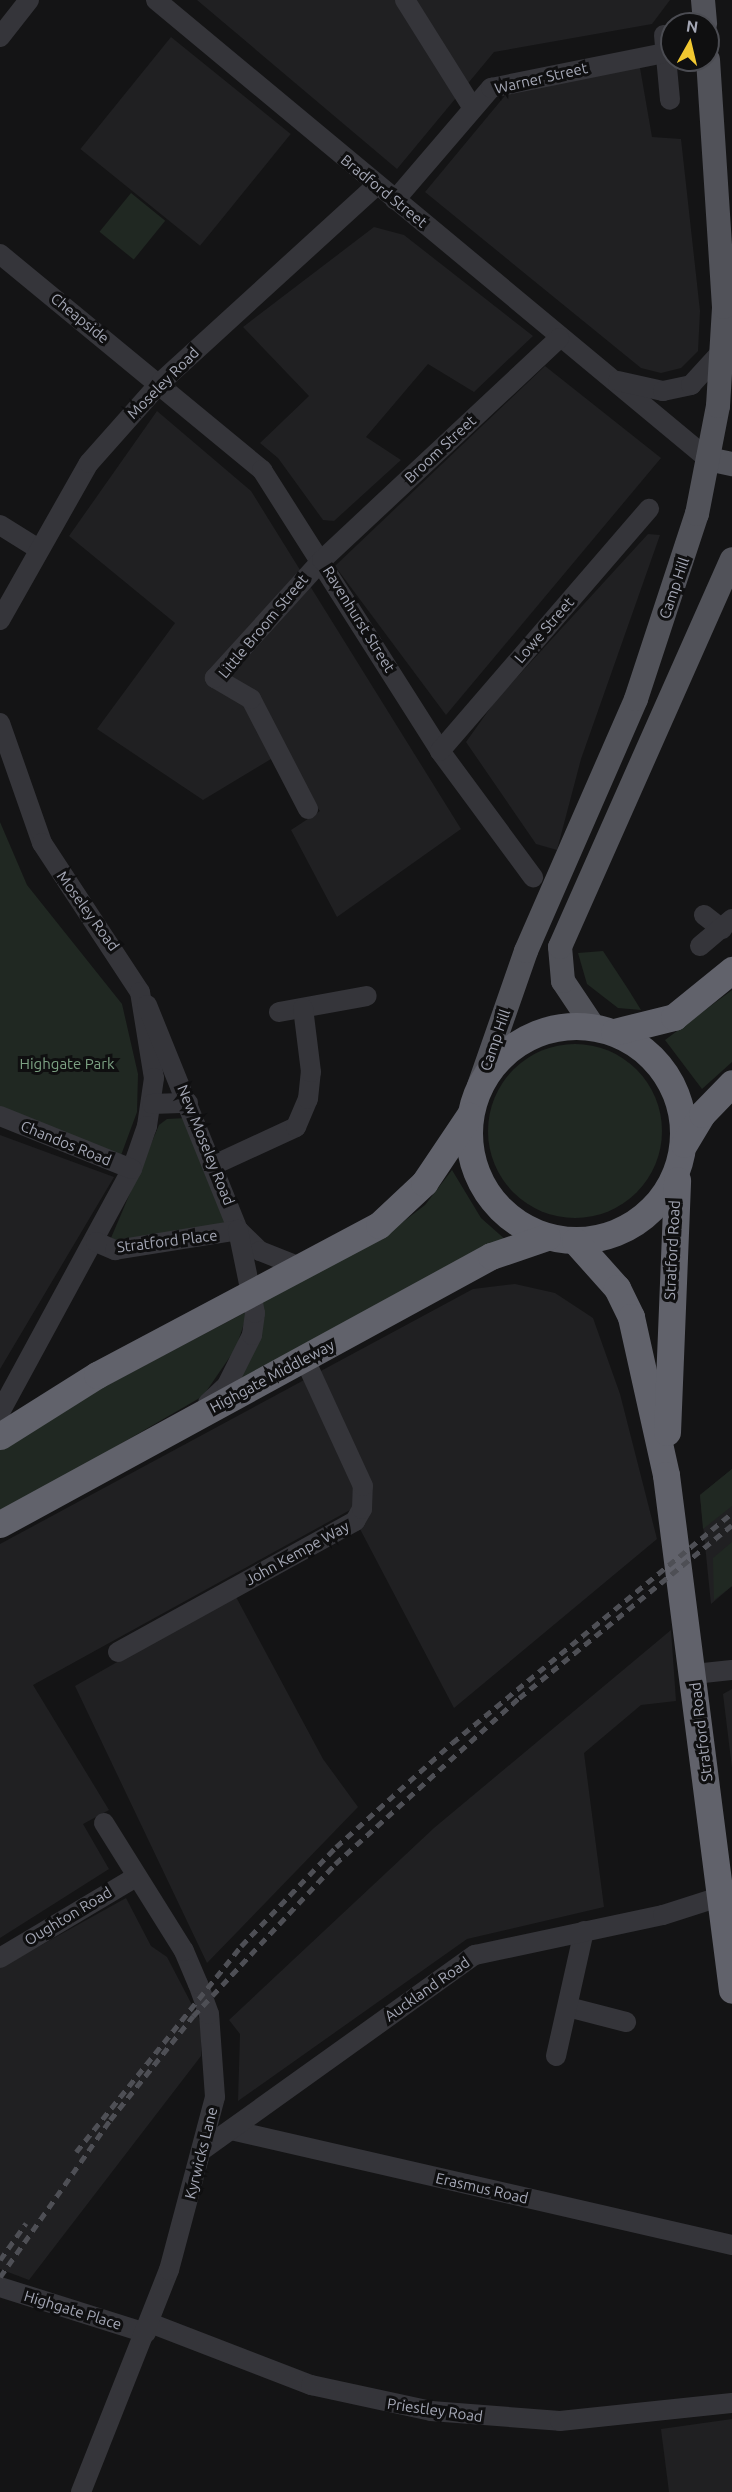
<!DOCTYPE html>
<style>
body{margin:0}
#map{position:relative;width:732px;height:2492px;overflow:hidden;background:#141415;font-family:Ubuntu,sans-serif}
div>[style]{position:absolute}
.built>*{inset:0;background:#202022;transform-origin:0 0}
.green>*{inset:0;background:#202822;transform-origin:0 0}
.round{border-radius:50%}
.minor>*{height:20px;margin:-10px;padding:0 10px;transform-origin:10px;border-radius:10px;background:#35353a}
.major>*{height:24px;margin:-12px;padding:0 12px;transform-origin:12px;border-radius:12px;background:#515259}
.highway>*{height:27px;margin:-13.5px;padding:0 13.5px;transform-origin:13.5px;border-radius:13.5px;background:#61626b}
.highway>.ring{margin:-13.5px;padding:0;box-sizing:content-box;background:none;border:27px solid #61626b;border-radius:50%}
.rail>*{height:4.5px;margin-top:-2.25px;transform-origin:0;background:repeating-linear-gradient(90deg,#4e4f55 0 8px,transparent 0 14px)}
span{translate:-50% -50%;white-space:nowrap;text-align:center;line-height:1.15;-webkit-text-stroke:6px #0f0f10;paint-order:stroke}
.street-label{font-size:15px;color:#a5a8b6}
.park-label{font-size:15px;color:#7ca183}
.north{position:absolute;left:660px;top:12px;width:60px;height:60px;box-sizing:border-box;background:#0f0f10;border:2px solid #4b4c52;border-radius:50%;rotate:8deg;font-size:16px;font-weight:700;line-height:24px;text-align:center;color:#a5a8b6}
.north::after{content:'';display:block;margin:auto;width:21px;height:27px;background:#f1c831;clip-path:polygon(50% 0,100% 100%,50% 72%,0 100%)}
</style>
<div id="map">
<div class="built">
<div style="clip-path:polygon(197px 0,670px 0,652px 24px,494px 52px,397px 169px)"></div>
<div style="left:171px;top:37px;width:154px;height:144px;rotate:39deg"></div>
<div style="clip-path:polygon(639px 62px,652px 137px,681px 139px,700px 311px,698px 351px,681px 368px,661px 373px,641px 368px,425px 192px,508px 92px)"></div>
<div style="clip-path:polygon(374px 227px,404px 235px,533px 336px,474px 392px,428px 364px,366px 437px,401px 460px,334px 521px,323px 520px,278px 458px,260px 443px,309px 396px,243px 327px)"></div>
<div style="clip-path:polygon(545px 366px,661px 458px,446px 715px,335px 566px)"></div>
<div style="clip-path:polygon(157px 411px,251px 491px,461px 829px,337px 917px,291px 830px,320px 811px,276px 756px,203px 800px,97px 729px,175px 623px,69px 536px)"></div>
<div style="clip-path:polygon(648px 534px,660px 535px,581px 759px,557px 850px,536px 844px,466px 742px,496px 700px)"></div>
<div style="clip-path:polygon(0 1135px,114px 1177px,0 1369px)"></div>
<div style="clip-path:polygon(515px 1284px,555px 1293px,593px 1318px,620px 1394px,657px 1539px,454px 1708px,350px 1510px,33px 1685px,109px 1810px,83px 1824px,109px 1869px,0 1938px,0 1544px,473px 1289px)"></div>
<div style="clip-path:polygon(732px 1469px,732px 1586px,711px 1604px,700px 1495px)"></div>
<div style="clip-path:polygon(235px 1595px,323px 1759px,358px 1807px,207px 1963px,75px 1686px)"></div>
<div style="clip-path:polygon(671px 1630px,676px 1701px,641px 1705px,584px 1753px,604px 1907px,467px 1939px,238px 2101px,240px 2034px,229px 2020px,434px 1828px)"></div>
<div style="clip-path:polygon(732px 1689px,732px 1768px,723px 1694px)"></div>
<div style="clip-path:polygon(126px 1898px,151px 1946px,167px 1957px,202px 2024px,201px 2056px,29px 2280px,0 2269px,0 1968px)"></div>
<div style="clip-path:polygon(732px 2419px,732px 2492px,669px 2492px,661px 2429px)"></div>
</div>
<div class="green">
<div style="left:131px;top:193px;width:44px;height:50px;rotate:39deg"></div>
<div style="clip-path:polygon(0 822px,27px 885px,122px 1004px,138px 1074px,137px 1112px,120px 1158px,0 1109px)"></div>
<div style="clip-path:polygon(603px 951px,628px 989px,641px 1010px,618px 1008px,587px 984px,578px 953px)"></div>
<div style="clip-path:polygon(732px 990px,732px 1062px,702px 1089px,665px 1040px)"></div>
<div class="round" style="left:488px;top:1044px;width:174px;height:174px"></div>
<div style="clip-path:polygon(187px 1118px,228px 1223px,122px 1243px,111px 1238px,159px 1125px,167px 1119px)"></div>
<div style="clip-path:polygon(452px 1170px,481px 1218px,507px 1241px,238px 1383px,261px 1303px,391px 1231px,425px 1205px)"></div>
<div style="clip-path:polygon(248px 1311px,236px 1348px,203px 1396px,0 1514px,0 1450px,81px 1399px)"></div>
<div style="clip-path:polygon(732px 1469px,732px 1506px,703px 1529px,700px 1495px)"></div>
<div style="clip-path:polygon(732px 1542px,732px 1586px,714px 1600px,713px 1558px)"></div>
</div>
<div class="minor">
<div style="left:156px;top:0;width:718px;rotate:39.74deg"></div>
<div style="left:405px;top:0;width:126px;rotate:57.9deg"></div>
<div style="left:664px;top:35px;width:65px;rotate:84.7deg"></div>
<div style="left:0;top:37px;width:47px;rotate:-51.9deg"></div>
<div style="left:395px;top:200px;width:148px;rotate:-49.4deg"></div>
<div style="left:491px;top:88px;width:177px;rotate:-11.4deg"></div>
<div style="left:0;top:254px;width:340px;rotate:39.5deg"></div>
<div style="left:262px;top:470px;width:333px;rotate:57.6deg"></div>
<div style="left:440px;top:751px;width:157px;rotate:53.6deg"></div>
<div style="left:618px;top:381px;width:46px;rotate:12.5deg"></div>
<div style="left:663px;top:391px;width:29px;rotate:-12deg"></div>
<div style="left:691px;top:385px;width:47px;rotate:-47.6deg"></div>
<div style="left:0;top:525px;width:44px;rotate:31.9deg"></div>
<div style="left:0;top:620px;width:180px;rotate:-60.5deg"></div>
<div style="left:89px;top:463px;width:108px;rotate:-48.4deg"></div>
<div style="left:161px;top:382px;width:291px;rotate:-42.4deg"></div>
<div style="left:0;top:723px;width:127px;rotate:70.7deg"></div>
<div style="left:42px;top:843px;width:178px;rotate:56.7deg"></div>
<div style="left:140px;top:992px;width:87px;rotate:80.8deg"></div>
<div style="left:154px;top:1078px;width:49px;rotate:98.3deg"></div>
<div style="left:147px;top:1126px;width:46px;rotate:109.2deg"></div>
<div style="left:132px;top:1169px;width:277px;rotate:118.5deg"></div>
<div style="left:440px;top:751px;width:320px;rotate:-49.2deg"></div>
<div style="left:308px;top:809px;width:124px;rotate:-117.4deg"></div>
<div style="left:251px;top:699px;width:42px;rotate:-149.7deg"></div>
<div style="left:215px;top:678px;width:159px;rotate:-47.8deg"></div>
<div style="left:322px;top:560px;width:325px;rotate:-43.1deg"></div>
<div style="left:704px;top:915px;width:23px;rotate:38deg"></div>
<div style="left:700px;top:946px;width:42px;rotate:-40.2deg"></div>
<div style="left:147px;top:1005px;width:243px;rotate:68deg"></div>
<div style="left:238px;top:1230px;width:30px;rotate:44deg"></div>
<div style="left:260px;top:1251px;width:46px;rotate:21.6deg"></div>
<div style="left:279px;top:1012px;width:89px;rotate:-10.3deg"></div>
<div style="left:152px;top:1104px;width:36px;rotate:-2deg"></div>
<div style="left:0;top:1116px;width:142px;rotate:21.9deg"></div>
<div style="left:216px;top:1164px;width:88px;rotate:-24.8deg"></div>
<div style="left:296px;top:1127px;width:30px;rotate:-67deg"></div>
<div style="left:308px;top:1099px;width:27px;rotate:-84deg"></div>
<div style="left:311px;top:1072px;width:64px;rotate:-97.1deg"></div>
<div style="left:96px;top:1242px;width:21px;rotate:23deg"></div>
<div style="left:115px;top:1250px;width:125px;rotate:-9.2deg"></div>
<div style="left:208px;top:1403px;width:26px;rotate:-43deg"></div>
<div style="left:227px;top:1385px;width:56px;rotate:-63.4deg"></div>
<div style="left:252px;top:1335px;width:22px;rotate:-82deg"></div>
<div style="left:255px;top:1313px;width:85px;rotate:-101.6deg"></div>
<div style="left:118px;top:1652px;width:271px;rotate:-28.9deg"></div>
<div style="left:355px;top:1521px;width:14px;rotate:-60deg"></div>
<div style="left:362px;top:1509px;width:23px;rotate:-88deg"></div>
<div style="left:363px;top:1486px;width:139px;rotate:-114.7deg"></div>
<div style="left:694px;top:1674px;width:38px;rotate:-6deg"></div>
<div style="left:0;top:1958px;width:158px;rotate:-30.8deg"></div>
<div style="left:568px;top:2007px;width:60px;rotate:14.5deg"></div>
<div style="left:556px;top:2056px;width:128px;rotate:-77.4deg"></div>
<div style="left:231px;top:2130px;width:514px;rotate:12.93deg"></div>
<div style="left:205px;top:2148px;width:332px;rotate:-35.6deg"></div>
<div style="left:475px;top:1955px;width:192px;rotate:-12deg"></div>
<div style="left:663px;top:1915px;width:59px;rotate:-17.8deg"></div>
<div style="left:0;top:2287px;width:153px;rotate:17.5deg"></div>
<div style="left:150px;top:2323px;width:173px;rotate:21.1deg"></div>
<div style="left:311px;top:2385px;width:123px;rotate:12.2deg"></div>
<div style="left:431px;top:2411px;width:129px;rotate:4.4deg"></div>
<div style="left:560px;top:2421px;width:173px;rotate:-6deg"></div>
<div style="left:81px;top:2492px;width:239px;rotate:-68.4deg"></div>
<div style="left:169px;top:2270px;width:179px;rotate:-75.1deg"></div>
<div style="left:215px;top:2097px;width:83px;rotate:-94.1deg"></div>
<div style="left:209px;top:2014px;width:32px;rotate:-110deg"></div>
<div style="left:198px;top:1984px;width:36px;rotate:-113deg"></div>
<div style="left:184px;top:1951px;width:151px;rotate:-122deg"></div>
</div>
<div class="major">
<div style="left:703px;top:0;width:24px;rotate:85deg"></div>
<div style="left:708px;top:459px;width:25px;rotate:12deg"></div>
<div style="left:593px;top:1026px;width:54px;rotate:-123.7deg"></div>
<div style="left:563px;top:981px;width:34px;rotate:-95deg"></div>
<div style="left:560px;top:947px;width:424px;rotate:-66.1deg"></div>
<div style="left:479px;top:1086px;width:143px;rotate:-70.8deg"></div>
<div style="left:526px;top:951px;width:275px;rotate:-66.4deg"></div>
<div style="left:636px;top:699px;width:195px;rotate:-71.8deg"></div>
<div style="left:697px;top:514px;width:110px;rotate:-79deg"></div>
<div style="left:718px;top:406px;width:99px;rotate:-86.5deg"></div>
<div style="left:724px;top:307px;width:248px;rotate:-93.7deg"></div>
</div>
<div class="highway">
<div class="ring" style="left:469px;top:1026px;width:187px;height:187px"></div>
<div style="left:614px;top:1032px;width:62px;rotate:-14deg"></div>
<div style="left:674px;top:1017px;width:75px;rotate:-39deg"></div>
<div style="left:684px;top:1144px;width:35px;rotate:-59deg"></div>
<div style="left:702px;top:1114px;width:43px;rotate:-45.9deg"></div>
<div style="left:575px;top:1241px;width:63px;rotate:48.2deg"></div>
<div style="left:617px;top:1288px;width:32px;rotate:64deg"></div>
<div style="left:631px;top:1317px;width:162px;rotate:77.5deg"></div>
<div style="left:666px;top:1475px;width:519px;rotate:82.7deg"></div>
<div style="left:667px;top:1432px;width:252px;rotate:-87.7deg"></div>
<div style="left:0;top:1436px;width:115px;rotate:-32.2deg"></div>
<div style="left:97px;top:1375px;width:319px;rotate:-28deg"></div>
<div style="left:379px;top:1225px;width:62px;rotate:-43deg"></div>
<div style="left:424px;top:1183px;width:81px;rotate:-56.1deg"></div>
<div style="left:0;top:1524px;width:559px;rotate:-28.63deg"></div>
<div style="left:491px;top:1256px;width:59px;rotate:-18.7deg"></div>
</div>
<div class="rail">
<div style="left:76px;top:2152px;width:264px;rotate:-51.3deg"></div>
<div style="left:241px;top:1946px;width:137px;rotate:-46.2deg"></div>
<div style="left:336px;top:1847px;width:156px;rotate:-41.9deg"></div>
<div style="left:452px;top:1743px;width:362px;rotate:-39.4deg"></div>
<div style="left:0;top:2260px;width:45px;rotate:-54.9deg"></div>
<div style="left:0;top:2277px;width:192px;rotate:-55deg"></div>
<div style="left:110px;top:2120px;width:133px;rotate:-51.4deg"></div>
<div style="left:193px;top:2016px;width:208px;rotate:-46.9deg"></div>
<div style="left:335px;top:1864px;width:248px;rotate:-42.1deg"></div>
<div style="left:519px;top:1698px;width:274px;rotate:-39.1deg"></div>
</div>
<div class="street-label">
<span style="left:541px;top:78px;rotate:-13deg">Warner Street</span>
<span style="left:384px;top:191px;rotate:39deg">Bradford Street</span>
<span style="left:80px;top:318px;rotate:39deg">Cheapside</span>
<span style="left:163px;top:383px;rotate:-45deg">Moseley Road</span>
<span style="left:440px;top:449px;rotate:-43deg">Broom Street</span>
<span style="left:674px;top:588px;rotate:-71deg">Camp Hill</span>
<span style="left:359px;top:619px;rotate:58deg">Ravenhurst Street</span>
<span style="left:263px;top:626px;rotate:-50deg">Little Broom Street</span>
<span style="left:544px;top:630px;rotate:-49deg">Lowe Street</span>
<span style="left:88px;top:911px;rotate:54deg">Moseley Road</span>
<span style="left:495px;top:1040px;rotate:-71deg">Camp Hill</span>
<span style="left:66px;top:1143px;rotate:22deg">Chandos Road</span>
<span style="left:206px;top:1145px;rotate:68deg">New Moseley Road</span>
<span style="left:167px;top:1241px;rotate:-7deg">Stratford Place</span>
<span style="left:672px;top:1250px;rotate:-87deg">Stratford Road</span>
<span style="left:272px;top:1376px;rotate:-28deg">Highgate Middleway</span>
<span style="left:297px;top:1553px;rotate:-29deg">John Kempe Way</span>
<span style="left:701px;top:1732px;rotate:-97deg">Stratford Road</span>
<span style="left:68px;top:1916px;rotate:-31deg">Oughton Road</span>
<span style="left:427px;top:1989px;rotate:-35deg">Auckland Road</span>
<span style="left:201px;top:2153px;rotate:-76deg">Kyrwicks Lane</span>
<span style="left:482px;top:2188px;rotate:13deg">Erasmus Road</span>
<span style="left:73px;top:2310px;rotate:17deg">Highgate Place</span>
<span style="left:435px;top:2410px;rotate:8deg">Priestley Road</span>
</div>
<div class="park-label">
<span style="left:67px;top:1064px">Highgate Park</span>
</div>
<div class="north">N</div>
</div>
